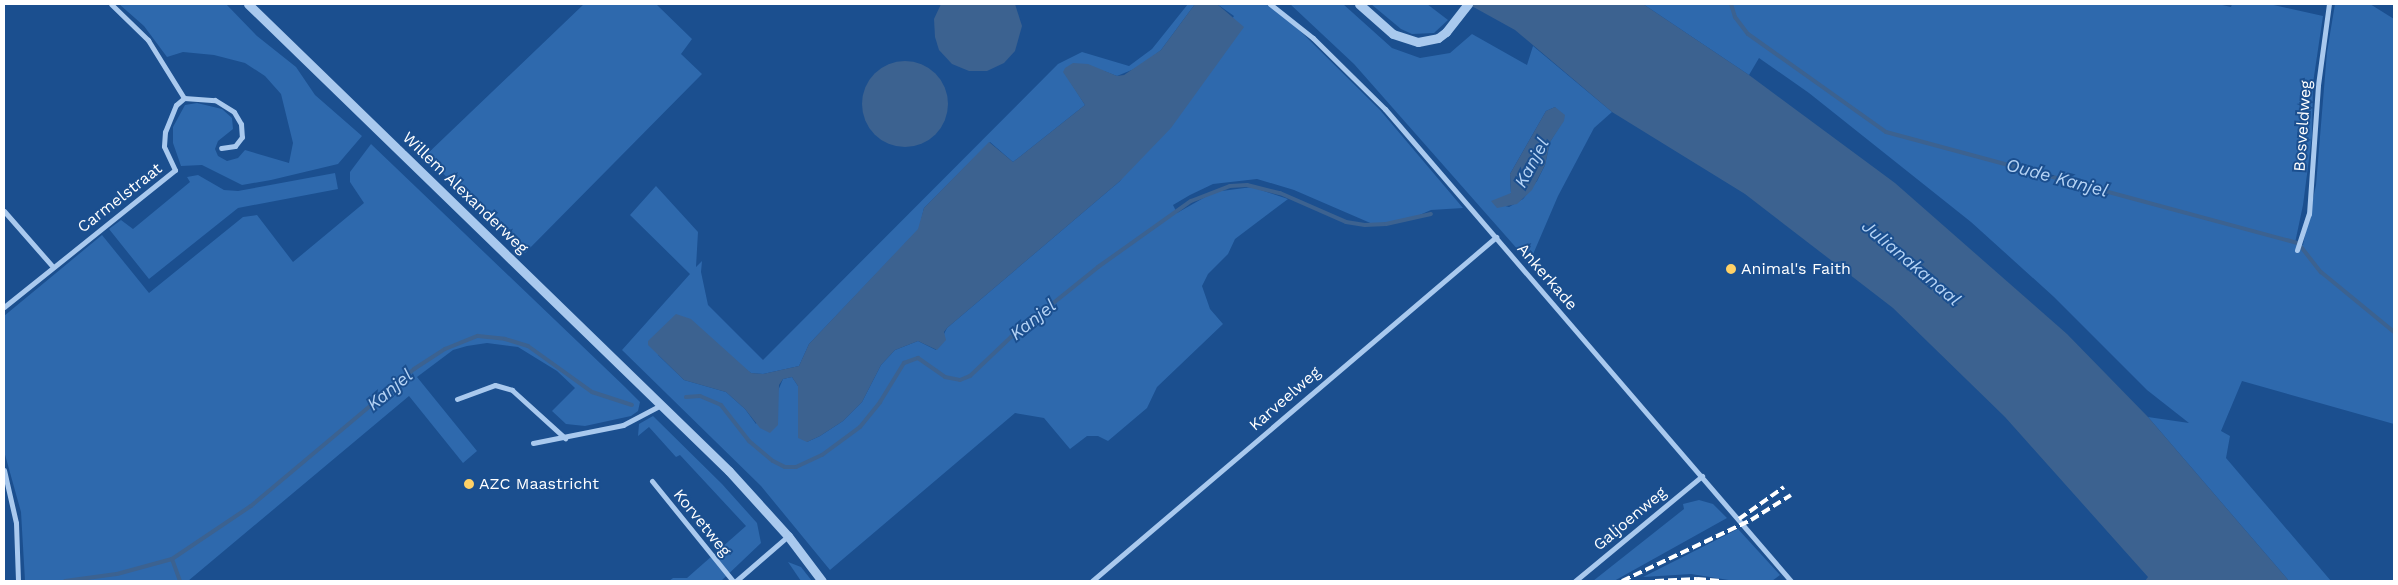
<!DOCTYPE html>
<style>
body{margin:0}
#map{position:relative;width:2398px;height:585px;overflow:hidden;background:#1b4f8f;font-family:"Work Sans",sans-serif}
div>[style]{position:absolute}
.green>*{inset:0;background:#2e69ad}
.water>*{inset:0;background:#3c6290}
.round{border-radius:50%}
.stream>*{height:4px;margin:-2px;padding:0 2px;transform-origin:2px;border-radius:2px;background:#3c6290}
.minor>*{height:5px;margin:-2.5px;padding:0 2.5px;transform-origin:2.5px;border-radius:2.5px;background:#a9c9ee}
.tertiary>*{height:9px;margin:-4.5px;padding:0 4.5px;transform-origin:4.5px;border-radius:4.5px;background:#a9c9ee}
.rail>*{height:4px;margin-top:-2px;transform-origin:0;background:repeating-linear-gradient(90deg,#fff 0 9px,transparent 0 13px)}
.dots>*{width:14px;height:14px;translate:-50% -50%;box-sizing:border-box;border:2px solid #1b4f8f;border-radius:50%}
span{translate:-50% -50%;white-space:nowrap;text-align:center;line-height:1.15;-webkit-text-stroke:4px #1b4f8f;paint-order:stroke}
.street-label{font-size:16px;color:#fff}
.poi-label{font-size:16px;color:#fff}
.left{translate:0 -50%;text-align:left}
.water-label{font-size:18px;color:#b5d3f5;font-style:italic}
.frame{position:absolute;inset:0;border:5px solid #fff;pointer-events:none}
</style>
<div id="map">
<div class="green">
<div style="clip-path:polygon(119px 4px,226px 4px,257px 36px,296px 67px,315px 95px,362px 136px,338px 164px,271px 180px,242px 185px,202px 165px,181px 166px,173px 143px,173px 127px,185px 105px,197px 103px,222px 109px,232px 118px,233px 129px,218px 141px,215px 149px,218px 156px,227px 161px,238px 158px,245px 150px,289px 163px,293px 143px,281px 94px,265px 76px,245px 63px,214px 55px,183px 52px,167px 57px,144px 26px)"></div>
<div style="clip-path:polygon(584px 4px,656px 4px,692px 39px,681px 54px,702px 74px,525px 253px,425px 156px)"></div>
<div style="clip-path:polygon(1188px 4px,1195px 4px,1161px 50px,1139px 67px,1117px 76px,1104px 71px,1064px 72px,1085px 105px,1013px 162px,990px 142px,924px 208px,919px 229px,809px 344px,799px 366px,763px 374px,751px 373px,741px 366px,658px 355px,684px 380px,726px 392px,745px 409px,756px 424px,777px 393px,783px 379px,792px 377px,798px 386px,807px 442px,820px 436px,843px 421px,862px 402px,881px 365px,895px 350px,918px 341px,936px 350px,947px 328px,1120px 181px,1234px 16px,1217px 4px,1268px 4px,1285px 16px,1380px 110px,1463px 208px,1431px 210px,1406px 221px,1375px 225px,1294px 190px,1257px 179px,1213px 184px,1190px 195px,1173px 205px,1177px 213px,1214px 192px,1252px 187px,1288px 199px,1235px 239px,1228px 254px,1208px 274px,1202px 286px,1210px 309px,1223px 324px,1157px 387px,1147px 408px,1108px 441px,1098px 436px,1087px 436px,1070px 449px,1044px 418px,1015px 413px,830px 570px,761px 486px,622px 350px,690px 274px,630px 215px,656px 186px,698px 232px,696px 267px,702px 261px,701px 272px,708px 305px,763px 360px,1058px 64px,1082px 52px,1129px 66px,1152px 49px)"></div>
<div style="clip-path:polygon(evenodd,1290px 4px,1343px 4px,1392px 48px,1420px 58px,1450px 53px,1472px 34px,1527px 65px,1533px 46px,1612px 112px,1594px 128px,1558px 196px,1528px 266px,1527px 260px,1354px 64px,1290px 4px,1555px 107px,1563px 121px,1550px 142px,1545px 165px,1537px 181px,1523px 199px,1509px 207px,1502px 205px,1511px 193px,1510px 174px,1546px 111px,1555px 107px)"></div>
<div style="clip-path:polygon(1371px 4px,1427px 4px,1448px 20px,1434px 33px,1412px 34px,1401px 29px)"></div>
<div style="clip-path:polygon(1643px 4px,2218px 4px,2231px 7px,2232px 4px,2269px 4px,2323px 16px,2313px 83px,2312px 136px,2303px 205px,2295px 243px,2303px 245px,2316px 185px,2327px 52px,2335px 4px,2370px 4px,2394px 19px,2394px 424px,2242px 381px,2221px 431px,2230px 436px,2226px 458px,2331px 581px,2289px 581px,2148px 417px,2189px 423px,2147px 390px,2054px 297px,1971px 222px,1809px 93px,1759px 58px,1749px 75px)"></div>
<div style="clip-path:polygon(371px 144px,625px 387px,640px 402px,638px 411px,631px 416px,585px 426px,566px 424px,552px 411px,575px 388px,557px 371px,518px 347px,487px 343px,467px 346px,453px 350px,417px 377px,477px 451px,463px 463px,409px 396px,188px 581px,25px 581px,21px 512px,4px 451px,4px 316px,102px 235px,149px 293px,243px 217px,257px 215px,293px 262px,364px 203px,350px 182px,350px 172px)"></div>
<div style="clip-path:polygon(335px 173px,338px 189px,238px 208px,149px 279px,109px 229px,121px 220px,133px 229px,190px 182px,187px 177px,198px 175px,224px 190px,238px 191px)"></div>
<div style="clip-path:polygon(653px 416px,722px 484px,757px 523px,761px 543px,721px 581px,669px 581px,673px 578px,687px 578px,746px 526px,680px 455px,676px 457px,649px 427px,638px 436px,639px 424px)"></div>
<div style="clip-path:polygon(1699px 500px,1713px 504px,1727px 518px,1614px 581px,1593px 581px,1684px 509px,1683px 504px)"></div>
<div style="clip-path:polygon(1738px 529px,1780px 575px,1772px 581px,1735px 581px,1691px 574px,1643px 577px)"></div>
<div style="clip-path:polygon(788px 562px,801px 567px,812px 581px,801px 581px)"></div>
</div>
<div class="water">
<div style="clip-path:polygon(941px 4px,1015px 4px,1022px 26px,1015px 51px,1004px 63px,987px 71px,969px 71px,952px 64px,939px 50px,935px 37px,934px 19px)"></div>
<div style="clip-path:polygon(1195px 4px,1217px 4px,1244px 27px,1171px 128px,1120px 181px,947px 328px,944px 332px,946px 340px,937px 350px,918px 341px,895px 350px,881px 365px,862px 402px,843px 421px,820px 436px,807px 442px,798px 438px,798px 386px,792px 377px,783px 379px,779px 385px,778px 425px,770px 433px,760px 428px,745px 409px,726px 392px,684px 380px,648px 345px,648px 341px,676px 314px,691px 319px,751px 373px,763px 374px,799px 366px,809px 344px,918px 229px,924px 208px,989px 142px,1013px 162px,1085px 105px,1063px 72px,1065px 68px,1073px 63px,1088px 64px,1117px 76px,1124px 75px,1161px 50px)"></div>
<div style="clip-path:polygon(1468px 4px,1643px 4px,1749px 75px,1895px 183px,2067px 334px,2148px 417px,2289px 581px,2145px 581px,2148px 577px,2005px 417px,1893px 308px,1745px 194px,1612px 112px,1515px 30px)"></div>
<div class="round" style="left:862px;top:61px;width:86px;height:86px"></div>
<div style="clip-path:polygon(1555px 107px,1565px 115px,1564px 121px,1550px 142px,1545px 165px,1532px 190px,1517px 204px,1497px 208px,1491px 201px,1511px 193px,1510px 174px,1546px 111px)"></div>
</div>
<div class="stream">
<div style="left:1731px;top:4px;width:14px;rotate:73deg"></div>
<div style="left:1735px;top:17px;width:21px;rotate:53deg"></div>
<div style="left:1748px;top:34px;width:169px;rotate:35.4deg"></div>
<div style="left:1886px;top:132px;width:427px;rotate:15.1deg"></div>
<div style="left:2298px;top:243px;width:37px;rotate:52deg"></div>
<div style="left:2321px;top:272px;width:94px;rotate:39.4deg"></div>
<div style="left:686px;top:397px;width:14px;rotate:-4deg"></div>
<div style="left:700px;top:396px;width:23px;rotate:23deg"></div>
<div style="left:721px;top:405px;width:46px;rotate:52.1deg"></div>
<div style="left:749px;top:441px;width:31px;rotate:40deg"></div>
<div style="left:773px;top:461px;width:13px;rotate:27deg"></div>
<div style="left:785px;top:467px;width:11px"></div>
<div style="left:796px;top:467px;width:29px;rotate:-25deg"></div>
<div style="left:822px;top:455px;width:47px;rotate:-36.4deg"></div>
<div style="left:860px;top:427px;width:32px;rotate:-51deg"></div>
<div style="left:880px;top:402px;width:46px;rotate:-58.4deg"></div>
<div style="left:904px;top:363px;width:15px;rotate:-20deg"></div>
<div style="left:918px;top:358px;width:33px;rotate:35deg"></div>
<div style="left:945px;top:377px;width:15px;rotate:11deg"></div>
<div style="left:960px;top:380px;width:11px;rotate:-22deg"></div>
<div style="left:970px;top:376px;width:57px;rotate:-43.6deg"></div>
<div style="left:1011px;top:337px;width:112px;rotate:-38.8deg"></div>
<div style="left:1098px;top:267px;width:114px;rotate:-35.4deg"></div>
<div style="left:1191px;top:201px;width:42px;rotate:-21deg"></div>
<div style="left:1230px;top:186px;width:17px;rotate:-3deg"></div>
<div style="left:1247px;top:185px;width:34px;rotate:14deg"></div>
<div style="left:1280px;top:193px;width:72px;rotate:23.7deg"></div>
<div style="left:1346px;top:222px;width:19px;rotate:9deg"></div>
<div style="left:1365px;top:225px;width:21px;rotate:-3deg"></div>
<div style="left:1386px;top:224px;width:46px;rotate:-12.5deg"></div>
<div style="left:172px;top:559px;width:23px;rotate:70deg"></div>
<div style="left:65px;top:581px;width:52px;rotate:-7.7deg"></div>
<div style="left:117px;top:574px;width:57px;rotate:-15.3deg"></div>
<div style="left:172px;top:559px;width:95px;rotate:-33.9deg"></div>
<div style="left:251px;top:506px;width:213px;rotate:-40deg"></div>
<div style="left:414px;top:369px;width:37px;rotate:-33deg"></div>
<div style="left:445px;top:349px;width:35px;rotate:-22deg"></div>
<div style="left:478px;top:336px;width:27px;rotate:6deg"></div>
<div style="left:505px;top:339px;width:24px;rotate:17deg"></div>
<div style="left:528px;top:346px;width:79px;rotate:35.7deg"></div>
<div style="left:592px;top:392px;width:42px;rotate:18deg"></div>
</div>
<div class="minor">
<div style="left:111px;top:4px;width:52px;rotate:44.2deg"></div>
<div style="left:148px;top:40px;width:68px;rotate:58.2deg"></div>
<div style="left:1270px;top:4px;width:55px;rotate:38.3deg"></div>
<div style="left:1313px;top:38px;width:101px;rotate:44.6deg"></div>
<div style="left:1385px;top:109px;width:623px;rotate:49.3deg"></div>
<div style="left:4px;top:211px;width:74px;rotate:48.8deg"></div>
<div style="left:2297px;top:250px;width:38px;rotate:-72deg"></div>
<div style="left:2309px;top:214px;width:129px;rotate:-86deg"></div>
<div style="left:2318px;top:85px;width:82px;rotate:-82.3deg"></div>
<div style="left:4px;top:307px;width:219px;rotate:-38.7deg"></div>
<div style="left:175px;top:170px;width:26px;rotate:-115deg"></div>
<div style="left:164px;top:146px;width:14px;rotate:-86deg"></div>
<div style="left:165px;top:132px;width:29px;rotate:-68deg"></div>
<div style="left:176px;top:105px;width:11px;rotate:-41deg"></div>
<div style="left:184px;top:98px;width:31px;rotate:4deg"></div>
<div style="left:215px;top:100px;width:22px;rotate:32deg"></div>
<div style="left:234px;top:112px;width:14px;rotate:60deg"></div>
<div style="left:241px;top:124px;width:13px;rotate:86deg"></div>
<div style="left:242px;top:137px;width:11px;rotate:128deg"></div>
<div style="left:235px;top:146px;width:14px;rotate:172deg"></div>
<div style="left:457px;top:399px;width:40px;rotate:-20.2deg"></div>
<div style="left:495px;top:385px;width:18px;rotate:16deg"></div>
<div style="left:512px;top:390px;width:72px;rotate:42.2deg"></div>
<div style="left:533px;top:443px;width:92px;rotate:-11.3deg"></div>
<div style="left:623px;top:425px;width:43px;rotate:-27.8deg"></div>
<div style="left:4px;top:470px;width:54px;rotate:77.2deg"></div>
<div style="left:16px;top:523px;width:58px;rotate:88deg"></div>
<div style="left:652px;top:481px;width:129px;rotate:51deg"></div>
<div style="left:736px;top:581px;width:69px;rotate:-40.9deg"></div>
<div style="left:1092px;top:581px;width:531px;rotate:-40.41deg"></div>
<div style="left:1575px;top:581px;width:165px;rotate:-39.6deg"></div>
</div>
<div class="tertiary">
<div style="left:248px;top:4px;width:670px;rotate:44.15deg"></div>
<div style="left:729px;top:471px;width:88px;rotate:47.8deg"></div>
<div style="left:788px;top:536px;width:56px;rotate:52.9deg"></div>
<div style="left:1359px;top:4px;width:45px;rotate:41.4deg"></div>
<div style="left:1393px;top:34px;width:26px;rotate:18deg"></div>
<div style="left:1418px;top:42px;width:20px;rotate:-11deg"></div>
<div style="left:1438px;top:38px;width:10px;rotate:-37deg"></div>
<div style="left:1446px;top:32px;width:36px;rotate:-52deg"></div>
</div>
<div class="rail">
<div style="left:1739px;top:519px;width:55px;rotate:-35.4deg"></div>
<div style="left:1622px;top:581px;width:143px;rotate:-25.3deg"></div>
<div style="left:1751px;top:520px;width:47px;rotate:-32deg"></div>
<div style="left:1655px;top:581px;width:42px;rotate:-2.7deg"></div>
<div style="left:1697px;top:579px;width:24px;rotate:5deg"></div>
</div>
<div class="dots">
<div style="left:1731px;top:269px;background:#ffd166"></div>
<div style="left:469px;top:484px;background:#ffd166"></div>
</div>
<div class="street-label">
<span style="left:2303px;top:126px;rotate:-86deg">Bosveldweg</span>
<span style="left:465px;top:193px;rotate:44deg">Willem Alexanderweg</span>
<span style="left:120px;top:198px;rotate:-38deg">Carmelstraat</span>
<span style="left:1547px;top:277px;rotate:49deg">Ankerkade</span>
<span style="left:1285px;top:399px;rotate:-41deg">Karveelweg</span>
<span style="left:1630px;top:519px;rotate:-40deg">Galjoenweg</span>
<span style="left:702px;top:523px;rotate:51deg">Korvetweg</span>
</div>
<div class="poi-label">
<span class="left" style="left:1741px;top:269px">Animal's Faith</span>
<span class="left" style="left:479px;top:484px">AZC Maastricht</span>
</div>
<div class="water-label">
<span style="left:1532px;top:163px;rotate:-62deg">Kanjel</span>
<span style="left:2057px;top:178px;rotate:15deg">Oude Kanjel</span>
<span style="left:1911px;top:263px;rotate:40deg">Julianakanaal</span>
<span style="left:1033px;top:320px;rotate:-39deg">Kanjel</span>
<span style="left:390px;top:390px;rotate:-40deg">Kanjel</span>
</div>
<div class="frame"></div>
</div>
